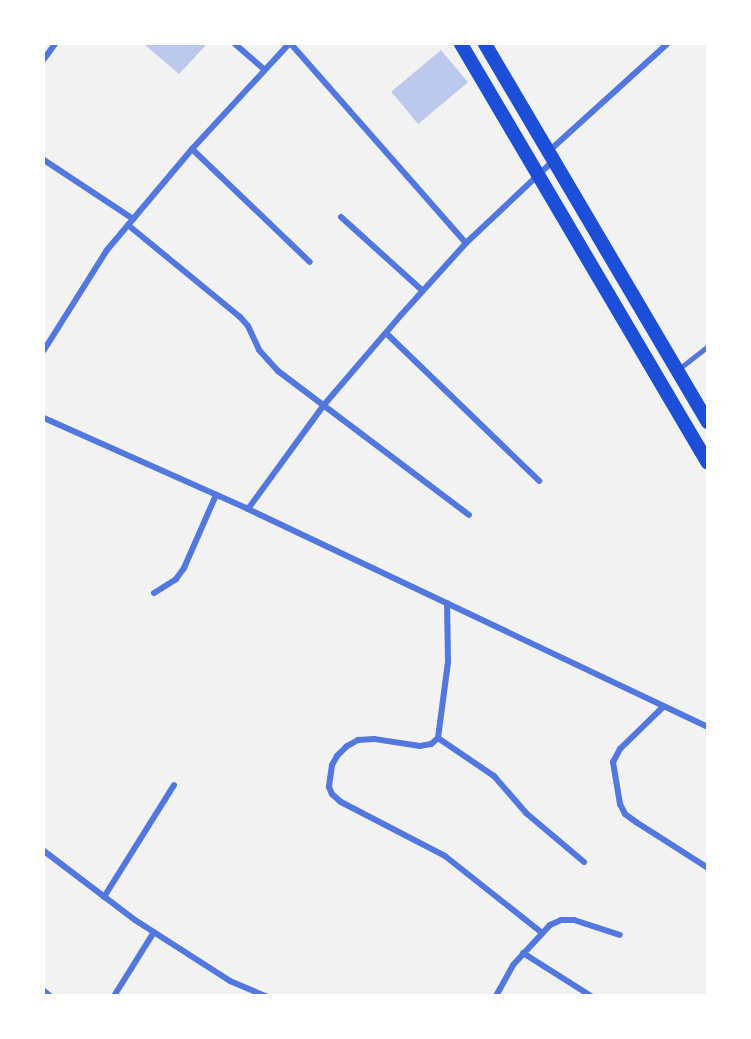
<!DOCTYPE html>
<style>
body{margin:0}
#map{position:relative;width:751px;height:1039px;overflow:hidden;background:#f2f2f2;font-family:Manrope,sans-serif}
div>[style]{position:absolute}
.building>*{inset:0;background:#bdc9ec;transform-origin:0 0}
.service>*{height:4.5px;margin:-2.25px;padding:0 2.25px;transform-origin:2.25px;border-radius:2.25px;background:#5277de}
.minor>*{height:6px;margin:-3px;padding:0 3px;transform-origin:3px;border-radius:3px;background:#5277de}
.primary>*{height:14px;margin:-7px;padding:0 7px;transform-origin:7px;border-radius:7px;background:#1d4ed8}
span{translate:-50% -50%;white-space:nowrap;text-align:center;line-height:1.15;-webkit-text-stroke:6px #fff;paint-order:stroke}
.frame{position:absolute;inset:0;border:45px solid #fff;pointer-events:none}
</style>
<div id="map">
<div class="building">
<div style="clip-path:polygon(144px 44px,207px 44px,179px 74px)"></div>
<div style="left:441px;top:50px;width:42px;height:65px;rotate:50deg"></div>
</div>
<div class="service">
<div style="left:680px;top:368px;width:36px;rotate:-38deg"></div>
</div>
<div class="minor">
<div style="left:235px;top:44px;width:38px;rotate:41deg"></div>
<div style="left:291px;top:44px;width:265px;rotate:48.7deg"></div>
<div style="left:44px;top:59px;width:19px;rotate:-54deg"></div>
<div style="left:192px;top:149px;width:163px;rotate:43.8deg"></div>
<div style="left:549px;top:151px;width:159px;rotate:-42.2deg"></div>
<div style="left:44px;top:160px;width:107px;rotate:33.5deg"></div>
<div style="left:341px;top:217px;width:110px;rotate:42.1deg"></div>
<div style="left:128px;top:225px;width:145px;rotate:39.4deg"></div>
<div style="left:240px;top:317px;width:12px;rotate:48deg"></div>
<div style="left:248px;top:326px;width:26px;rotate:65deg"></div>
<div style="left:259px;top:350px;width:28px;rotate:48deg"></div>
<div style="left:278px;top:371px;width:239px;rotate:37deg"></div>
<div style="left:386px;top:333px;width:213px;rotate:44deg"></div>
<div style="left:44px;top:350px;width:118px;rotate:-57.8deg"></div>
<div style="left:107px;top:250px;width:132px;rotate:-49.9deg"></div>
<div style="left:192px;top:149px;width:143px;rotate:-47.3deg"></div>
<div style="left:44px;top:418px;width:223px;rotate:24deg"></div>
<div style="left:248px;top:509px;width:127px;rotate:-53.9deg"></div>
<div style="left:323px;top:406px;width:120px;rotate:-49.4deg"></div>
<div style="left:401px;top:315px;width:97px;rotate:-47.9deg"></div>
<div style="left:466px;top:243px;width:121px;rotate:-43.3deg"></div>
<div style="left:248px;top:509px;width:509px;rotate:25.36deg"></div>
<div style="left:154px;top:593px;width:26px;rotate:-32deg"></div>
<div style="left:176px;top:579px;width:14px;rotate:-54deg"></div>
<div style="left:184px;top:568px;width:80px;rotate:-66.3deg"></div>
<div style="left:447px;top:603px;width:59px;rotate:89deg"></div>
<div style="left:448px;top:662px;width:77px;rotate:97.5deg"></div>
<div style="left:438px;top:738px;width:9px;rotate:139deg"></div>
<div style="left:431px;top:744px;width:11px;rotate:170deg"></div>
<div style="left:420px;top:746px;width:47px;rotate:-171.3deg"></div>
<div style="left:374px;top:739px;width:16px;rotate:176deg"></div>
<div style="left:358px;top:740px;width:13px;rotate:151deg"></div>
<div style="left:347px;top:746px;width:14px;rotate:135deg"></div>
<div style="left:337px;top:756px;width:10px;rotate:119deg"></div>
<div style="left:332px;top:765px;width:22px;rotate:98deg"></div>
<div style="left:329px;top:787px;width:8px;rotate:67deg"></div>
<div style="left:332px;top:794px;width:12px;rotate:42deg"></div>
<div style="left:341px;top:802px;width:117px;rotate:27.4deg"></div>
<div style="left:445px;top:856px;width:124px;rotate:38.4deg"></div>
<div style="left:663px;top:707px;width:60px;rotate:135.7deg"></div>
<div style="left:620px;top:749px;width:15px;rotate:118deg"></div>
<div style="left:613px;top:762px;width:43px;rotate:80.5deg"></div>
<div style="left:620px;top:804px;width:11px;rotate:63deg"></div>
<div style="left:625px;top:814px;width:14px;rotate:36deg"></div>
<div style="left:636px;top:822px;width:85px;rotate:32.6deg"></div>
<div style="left:438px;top:738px;width:68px;rotate:34.2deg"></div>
<div style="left:494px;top:776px;width:49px;rotate:49.1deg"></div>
<div style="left:526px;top:813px;width:76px;rotate:40.2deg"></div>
<div style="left:44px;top:851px;width:114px;rotate:37.2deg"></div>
<div style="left:135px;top:920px;width:113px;rotate:32.7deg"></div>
<div style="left:230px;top:981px;width:39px;rotate:23deg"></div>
<div style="left:104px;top:897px;width:132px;rotate:-58deg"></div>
<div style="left:523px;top:953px;width:80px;rotate:32.3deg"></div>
<div style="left:44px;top:991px;width:8px;rotate:40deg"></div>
<div style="left:114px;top:996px;width:75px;rotate:-58deg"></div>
<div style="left:496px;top:996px;width:35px;rotate:-61deg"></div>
<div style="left:513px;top:965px;width:54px;rotate:-47.2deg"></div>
<div style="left:550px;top:925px;width:12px;rotate:-24deg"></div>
<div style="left:561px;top:920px;width:13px"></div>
<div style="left:574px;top:920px;width:48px;rotate:18.1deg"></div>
</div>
<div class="primary">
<div style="left:461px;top:44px;width:486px;rotate:59.5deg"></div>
<div style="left:485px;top:44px;width:439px;rotate:59.5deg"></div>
</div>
<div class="frame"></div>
</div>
